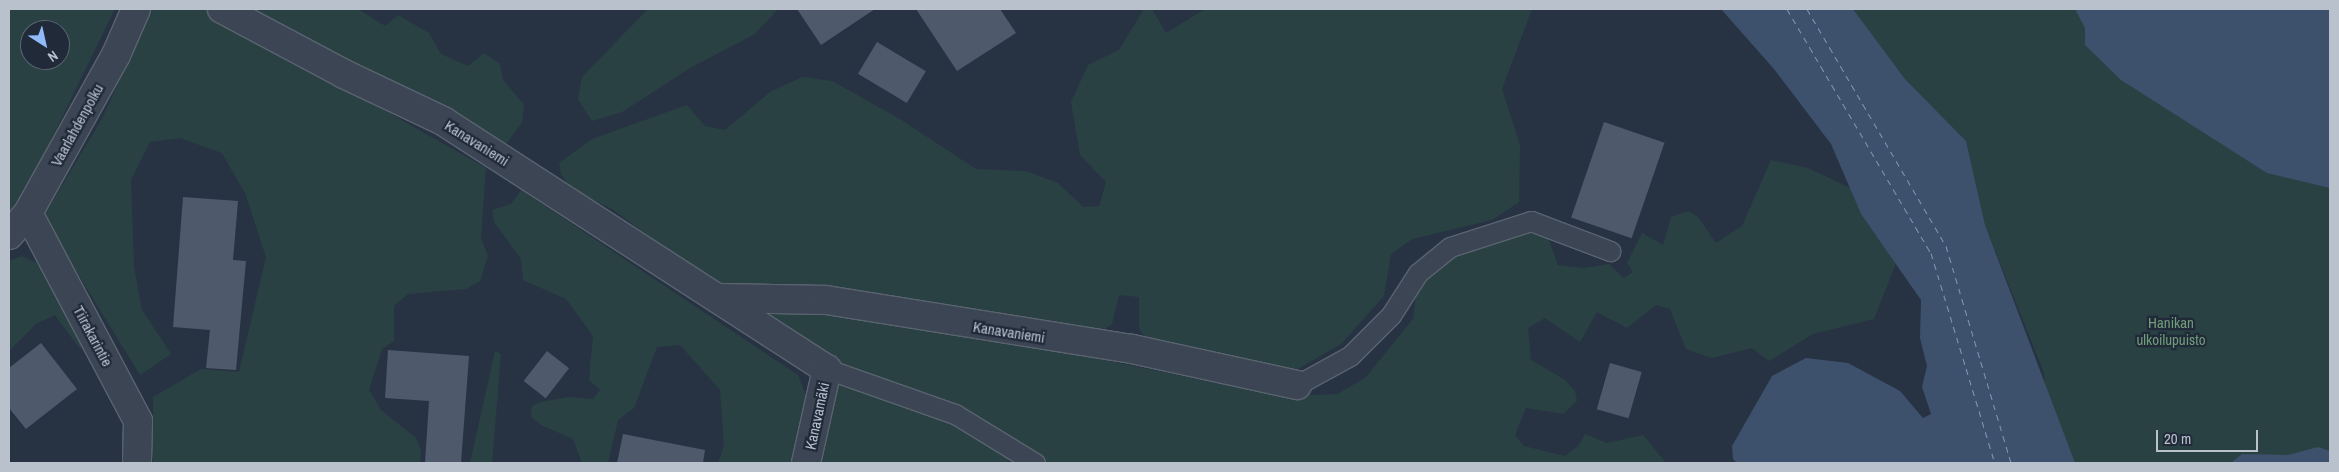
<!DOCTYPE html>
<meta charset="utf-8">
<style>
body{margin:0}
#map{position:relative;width:2339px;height:472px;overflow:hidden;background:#273343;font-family:"Archivo Narrow",sans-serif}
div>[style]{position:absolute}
.green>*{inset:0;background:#2a4144}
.water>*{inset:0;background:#3e516c}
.ferry>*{height:1px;margin-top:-0.5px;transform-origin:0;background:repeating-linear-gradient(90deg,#8197b3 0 6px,transparent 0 11px)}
.building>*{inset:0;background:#4e5a6c;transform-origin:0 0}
.roads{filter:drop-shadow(1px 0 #5a6370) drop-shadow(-1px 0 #5a6370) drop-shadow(0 1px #5a6370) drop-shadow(0 -1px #5a6370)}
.lane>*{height:19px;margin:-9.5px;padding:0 9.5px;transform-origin:9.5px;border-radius:9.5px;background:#3c4553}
.street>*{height:28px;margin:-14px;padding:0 14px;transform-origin:14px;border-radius:14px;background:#3c4553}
span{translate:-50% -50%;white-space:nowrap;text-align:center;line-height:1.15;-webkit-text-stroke:4.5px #202a38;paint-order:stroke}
.street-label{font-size:15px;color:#b9c1cd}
.park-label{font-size:15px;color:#719d7b}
.frame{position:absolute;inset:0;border:10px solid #b9c1cd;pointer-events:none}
.north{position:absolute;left:20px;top:20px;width:50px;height:50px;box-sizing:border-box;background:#202a38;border:1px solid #5d6674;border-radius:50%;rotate:145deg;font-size:14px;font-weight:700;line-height:20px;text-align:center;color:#b9c1cd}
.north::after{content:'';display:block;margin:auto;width:18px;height:22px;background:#93baf8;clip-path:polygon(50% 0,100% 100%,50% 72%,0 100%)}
.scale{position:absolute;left:2156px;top:430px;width:102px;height:22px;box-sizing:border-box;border:2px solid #b9c1cd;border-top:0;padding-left:6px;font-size:15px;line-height:18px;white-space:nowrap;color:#b9c1cd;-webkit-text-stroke:4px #202a38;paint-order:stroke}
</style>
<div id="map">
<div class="green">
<div style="clip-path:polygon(evenodd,9px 9px,115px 9px,22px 199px,9px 211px,9px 9px,30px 30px,60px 30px,60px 60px,30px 60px,30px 30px)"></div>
<div style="clip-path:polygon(152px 9px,206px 9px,486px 168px,481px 238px,488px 256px,480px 281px,466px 289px,408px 294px,394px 306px,394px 341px,382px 349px,369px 390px,381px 410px,416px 438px,421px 451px,420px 463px,153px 463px,153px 397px,201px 369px,239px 372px,266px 257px,245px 193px,222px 153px,180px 138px,150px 142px,131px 180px,134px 267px,142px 310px,171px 354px,140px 375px,43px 217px,102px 119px)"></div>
<div style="clip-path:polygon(243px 9px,358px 9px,385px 26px,398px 15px,429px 33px,441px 54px,468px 66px,484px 53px,500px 64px,503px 80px,524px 105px,522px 122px,505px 146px)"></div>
<div style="clip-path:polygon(648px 9px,778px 9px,755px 34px,690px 68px,622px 112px,592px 121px,578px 99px,582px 77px)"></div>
<div style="clip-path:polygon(1144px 9px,1152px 9px,1166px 33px,1205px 9px,1532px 9px,1502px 89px,1520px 145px,1519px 202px,1492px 220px,1412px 239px,1391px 254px,1384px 296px,1341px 344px,1296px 370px,1246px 368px,1153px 349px,1139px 328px,1139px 297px,1119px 295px,1112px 324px,1094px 336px,723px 290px,612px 209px,572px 189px,561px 174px,559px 163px,592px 139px,687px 105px,705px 126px,725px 130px,770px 92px,802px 77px,832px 81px,900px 119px,976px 169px,1026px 171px,1058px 183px,1083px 207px,1099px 206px,1106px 182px,1080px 155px,1071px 102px,1088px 65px,1119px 50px)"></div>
<div style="clip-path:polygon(1853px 9px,2330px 9px,2330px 451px,2318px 447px,2289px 463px,2052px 463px,2044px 373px,1985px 225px,1966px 141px,1905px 79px)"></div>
<div style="clip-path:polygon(1771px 160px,1808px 168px,1850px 188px,1861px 214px,1896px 263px,1874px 319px,1813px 334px,1769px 361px,1752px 348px,1712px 358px,1686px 349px,1670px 309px,1656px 305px,1627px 328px,1597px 312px,1580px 342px,1545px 318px,1528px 328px,1531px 360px,1564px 379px,1575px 391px,1577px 401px,1563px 414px,1526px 408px,1515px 435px,1524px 446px,1565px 456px,1579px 445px,1585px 434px,1607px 443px,1643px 435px,1666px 463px,1043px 463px,1019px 446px,1007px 463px,816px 463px,837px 363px,761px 319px,760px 308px,842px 312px,982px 335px,1281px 396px,1338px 394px,1366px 377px,1413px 319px,1417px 286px,1454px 251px,1531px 227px,1547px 235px,1558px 265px,1584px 268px,1609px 264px,1624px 278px,1633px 272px,1627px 263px,1642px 233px,1663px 245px,1671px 217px,1688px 211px,1698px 217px,1716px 243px,1742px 226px)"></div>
<div style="clip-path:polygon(521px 190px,798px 375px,810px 405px,793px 463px,718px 463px,724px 446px,720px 390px,680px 345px,657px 347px,634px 408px,618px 420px,608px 463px,582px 463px,573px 439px,541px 425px,531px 417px,532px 406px,540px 402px,569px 397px,593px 399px,600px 390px,589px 380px,593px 336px,566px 299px,523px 280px,521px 259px,494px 222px,492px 210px,511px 204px)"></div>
<div style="clip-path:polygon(22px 256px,45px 267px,89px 343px,80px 349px,55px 315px,36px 324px,9px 351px,9px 261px)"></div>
<div style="clip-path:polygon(495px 351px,501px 354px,492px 463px,470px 463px)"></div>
</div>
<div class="water">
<div style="clip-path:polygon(1721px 9px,1853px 9px,1905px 79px,1966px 141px,1985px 225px,2075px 463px,1737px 463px,1733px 459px,1732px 446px,1772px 376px,1806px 358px,1848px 363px,1900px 391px,1923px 418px,1931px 414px,1922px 387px,1927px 366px,1920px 338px,1921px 300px,1861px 214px,1831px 144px,1774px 69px)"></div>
<div style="clip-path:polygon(2075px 9px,2330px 9px,2330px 188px,2267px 173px,2121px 80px,2085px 45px,2085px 28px)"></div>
<div style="clip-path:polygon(2318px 447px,2330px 451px,2330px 463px,2231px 463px,2242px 454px,2288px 455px)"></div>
</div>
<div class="ferry">
<div style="left:1787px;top:9px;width:283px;rotate:59.5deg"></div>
<div style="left:1931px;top:253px;width:220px;rotate:73.1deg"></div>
<div style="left:1807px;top:9px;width:275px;rotate:59.6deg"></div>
<div style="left:1946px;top:246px;width:227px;rotate:73.3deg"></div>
</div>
<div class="building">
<div style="clip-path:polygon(797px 9px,875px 9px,821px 45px)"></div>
<div style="clip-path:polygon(916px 9px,1000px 9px,1016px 33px,957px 71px)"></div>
<div style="left:877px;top:42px;width:57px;height:37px;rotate:31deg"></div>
<div style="left:1604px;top:122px;width:64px;height:101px;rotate:19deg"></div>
<div style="clip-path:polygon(183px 197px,238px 201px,233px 260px,246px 261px,236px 370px,206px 368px,210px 330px,173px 327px)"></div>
<div style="clip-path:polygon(41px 343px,77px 389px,26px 429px,9px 408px,9px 368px)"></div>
<div style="clip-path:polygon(388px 350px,469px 356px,461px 463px,425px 463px,429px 401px,385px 398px)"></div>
<div style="left:547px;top:351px;width:28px;height:38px;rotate:38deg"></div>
<div style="left:1610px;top:363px;width:33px;height:48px;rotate:16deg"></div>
<div style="clip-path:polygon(623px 434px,705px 450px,703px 463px,617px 463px)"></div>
</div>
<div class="roads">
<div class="lane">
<div style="left:827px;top:369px;width:136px;rotate:19.4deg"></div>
<div style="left:955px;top:414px;width:94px;rotate:31.5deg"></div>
<div style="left:1297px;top:385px;width:60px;rotate:-28.7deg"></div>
<div style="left:1350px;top:356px;width:58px;rotate:-45deg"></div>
<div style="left:1391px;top:315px;width:50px;rotate:-57.3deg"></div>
<div style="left:1418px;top:273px;width:41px;rotate:-39.1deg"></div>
<div style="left:1450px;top:247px;width:85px;rotate:-17.8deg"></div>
<div style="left:1531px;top:221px;width:85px;rotate:20.8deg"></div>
</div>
<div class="street">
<div style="left:222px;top:9px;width:138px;rotate:28deg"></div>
<div style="left:344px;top:74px;width:110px;rotate:25.4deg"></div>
<div style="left:443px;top:121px;width:457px;rotate:32.9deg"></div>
<div style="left:827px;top:369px;width:96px;rotate:102.6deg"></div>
<div style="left:28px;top:213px;width:235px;rotate:62.1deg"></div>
<div style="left:138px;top:421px;width:42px;rotate:91.4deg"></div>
<div style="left:9px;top:235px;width:29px;rotate:-49deg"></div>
<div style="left:28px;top:213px;width:181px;rotate:-60.9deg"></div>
<div style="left:116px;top:55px;width:50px;rotate:-66.5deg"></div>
<div style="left:720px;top:298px;width:106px;rotate:1.1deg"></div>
<div style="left:826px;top:300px;width:310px;rotate:9.1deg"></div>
<div style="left:1132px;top:349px;width:169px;rotate:12.3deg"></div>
</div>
</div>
<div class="street-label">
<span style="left:77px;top:125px;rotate:-61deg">Vaarlahdenpolku</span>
<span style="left:477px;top:143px;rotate:32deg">Kanavaniemi</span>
<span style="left:1009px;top:332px;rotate:9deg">Kanavaniemi</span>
<span style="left:93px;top:336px;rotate:62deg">Tiirakarintie</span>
<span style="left:817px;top:416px;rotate:-78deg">Kanavamäki</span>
</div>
<div class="park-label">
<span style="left:2171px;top:331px">Hanikan<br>ulkoilupuisto</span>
</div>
<div class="frame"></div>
<div class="north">N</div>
<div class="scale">20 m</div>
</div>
